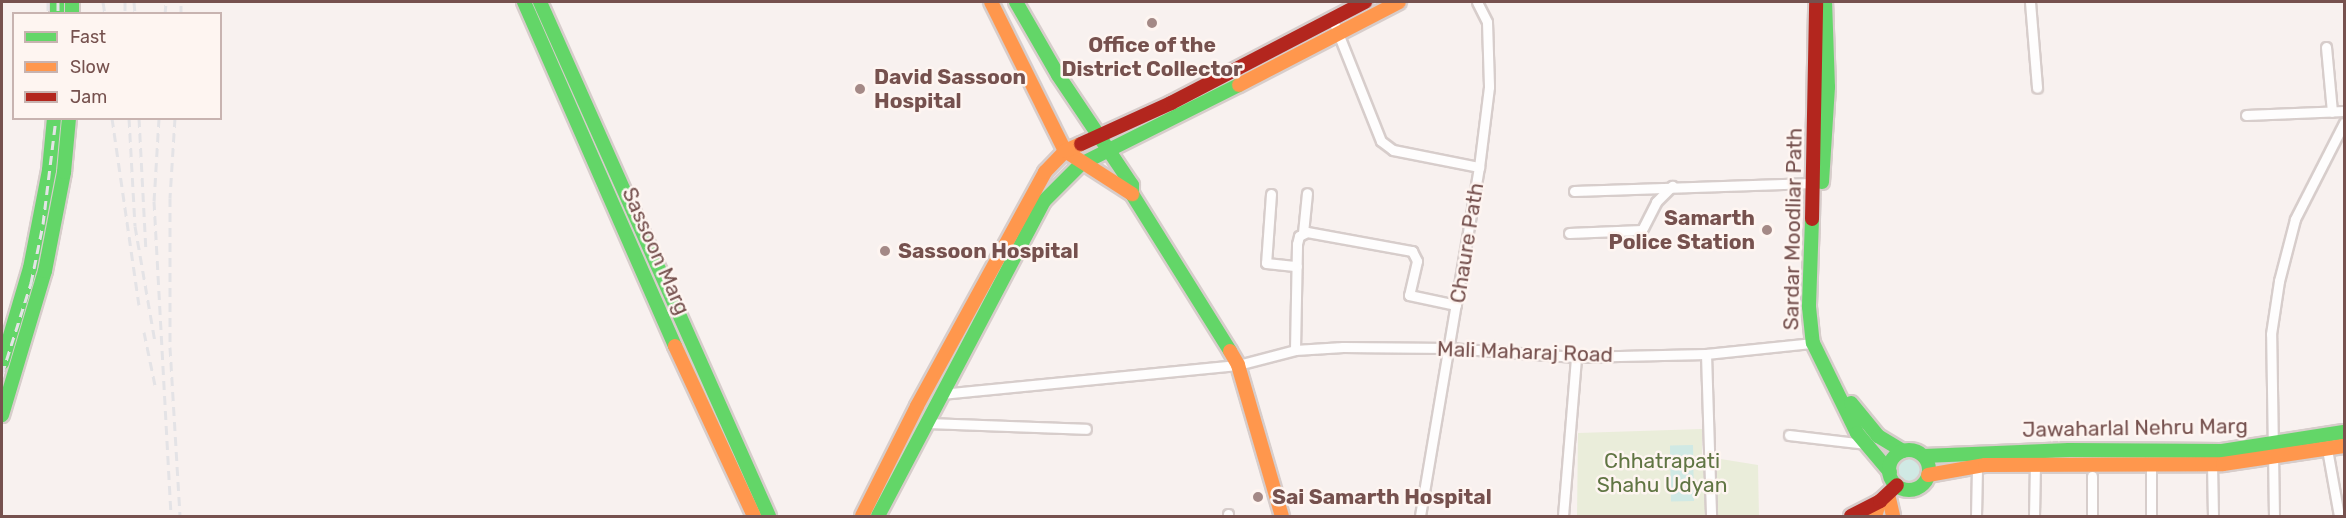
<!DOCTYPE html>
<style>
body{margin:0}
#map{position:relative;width:2346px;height:518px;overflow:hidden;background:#f8f1ef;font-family:Rubik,sans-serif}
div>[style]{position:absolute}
.green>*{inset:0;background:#eaedda}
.water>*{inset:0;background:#d0e9e4;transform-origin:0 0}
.round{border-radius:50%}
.roads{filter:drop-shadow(2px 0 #d7cdcb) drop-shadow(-2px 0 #d7cdcb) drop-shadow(0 2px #d7cdcb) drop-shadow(0 -2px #d7cdcb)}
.street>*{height:9px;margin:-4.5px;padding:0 4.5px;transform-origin:4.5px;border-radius:4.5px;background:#fefdfd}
.fast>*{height:14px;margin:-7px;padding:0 7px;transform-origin:7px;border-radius:7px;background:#63d668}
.fast>.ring{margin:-7px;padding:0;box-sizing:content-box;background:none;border:14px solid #63d668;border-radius:50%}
.slow>*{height:14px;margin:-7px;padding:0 7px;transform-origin:7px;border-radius:7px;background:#ff974d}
.jam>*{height:14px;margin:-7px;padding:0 7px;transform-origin:7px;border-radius:7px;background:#b3261e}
.rail>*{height:3px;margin-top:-1.5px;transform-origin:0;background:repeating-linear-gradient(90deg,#e4e3e6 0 9px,transparent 0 15px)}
.dots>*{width:16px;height:16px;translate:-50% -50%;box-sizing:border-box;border:3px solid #fef5f1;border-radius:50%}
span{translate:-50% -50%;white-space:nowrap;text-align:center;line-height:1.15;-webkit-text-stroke:5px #fef5f1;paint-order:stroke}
.poi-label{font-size:21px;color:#76514e;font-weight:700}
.left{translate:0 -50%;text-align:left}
.right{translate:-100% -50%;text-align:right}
.street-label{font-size:21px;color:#76514e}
.park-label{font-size:21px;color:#607543}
.frame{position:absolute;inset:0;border:3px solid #76514e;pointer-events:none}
.legend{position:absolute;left:12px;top:12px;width:210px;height:108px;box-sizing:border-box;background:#fef5f1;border:2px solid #c8b3b0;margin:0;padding:8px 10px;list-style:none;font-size:18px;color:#76514e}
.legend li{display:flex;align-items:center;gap:12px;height:30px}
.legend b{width:30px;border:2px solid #c8b3b0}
</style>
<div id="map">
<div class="green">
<div style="clip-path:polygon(1702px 429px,1702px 456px,1758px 465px,1759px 516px,1577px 516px,1578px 433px)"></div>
</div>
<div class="water">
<div style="left:1693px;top:445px;width:56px;height:23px;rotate:89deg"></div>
<div class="round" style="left:1898px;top:459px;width:22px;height:22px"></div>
</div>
<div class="roads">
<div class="street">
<div style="left:1477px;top:2px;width:22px;rotate:63deg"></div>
<div style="left:1487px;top:22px;width:65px;rotate:88.2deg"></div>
<div style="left:1489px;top:87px;width:81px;rotate:97.1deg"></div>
<div style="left:2030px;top:2px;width:86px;rotate:85.3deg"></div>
<div style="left:1332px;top:18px;width:132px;rotate:68.3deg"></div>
<div style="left:1381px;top:141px;width:15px;rotate:37deg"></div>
<div style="left:1393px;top:150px;width:88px;rotate:11.2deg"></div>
<div style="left:1479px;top:167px;width:354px;rotate:99.6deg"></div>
<div style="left:2326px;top:47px;width:65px;rotate:84.7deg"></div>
<div style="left:2246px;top:115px;width:98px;rotate:-2.3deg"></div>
<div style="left:1574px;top:191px;width:239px;rotate:-1.9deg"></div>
<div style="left:1271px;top:194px;width:69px;rotate:94.1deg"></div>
<div style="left:1266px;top:263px;width:31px;rotate:6deg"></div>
<div style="left:1303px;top:233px;width:40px;rotate:-84.3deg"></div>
<div style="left:1569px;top:233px;width:73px;rotate:-2.4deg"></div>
<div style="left:1642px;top:230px;width:31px;rotate:-63deg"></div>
<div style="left:1656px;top:202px;width:23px;rotate:-45deg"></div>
<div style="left:1295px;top:350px;width:106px;rotate:-88.9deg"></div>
<div style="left:1297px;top:244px;width:8px;rotate:-76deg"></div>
<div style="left:1299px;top:236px;width:9px;rotate:-27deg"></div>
<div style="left:1307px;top:232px;width:107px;rotate:10.3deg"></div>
<div style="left:1412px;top:251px;width:11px;rotate:63deg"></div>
<div style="left:1417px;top:261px;width:35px;rotate:103deg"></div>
<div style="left:1409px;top:295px;width:48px;rotate:12deg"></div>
<div style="left:1706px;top:354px;width:162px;rotate:88.2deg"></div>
<div style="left:941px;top:394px;width:298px;rotate:-5.6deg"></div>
<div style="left:1238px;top:365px;width:59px;rotate:-14.7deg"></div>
<div style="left:1295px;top:350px;width:48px;rotate:-3.6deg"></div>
<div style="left:1343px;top:347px;width:106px;rotate:0.5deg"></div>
<div style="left:1449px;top:348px;width:127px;rotate:4.1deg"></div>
<div style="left:1576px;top:357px;width:130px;rotate:-1.3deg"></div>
<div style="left:1706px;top:354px;width:108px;rotate:-5.9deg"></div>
<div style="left:925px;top:423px;width:161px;rotate:2.1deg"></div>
<div style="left:1789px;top:435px;width:78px;rotate:6.7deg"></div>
<div style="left:2327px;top:449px;width:68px;rotate:79.8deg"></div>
<div style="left:2212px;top:464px;width:52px;rotate:88.9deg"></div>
<div style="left:1228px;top:514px;width:2px;rotate:90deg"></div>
<div style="left:1563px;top:516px;width:160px;rotate:-85.3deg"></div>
<div style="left:1976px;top:516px;width:49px;rotate:-88.8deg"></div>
<div style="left:2034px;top:516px;width:52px;rotate:-88.9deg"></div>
<div style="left:2092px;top:516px;width:40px;rotate:-90deg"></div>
<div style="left:2151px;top:516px;width:52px;rotate:-90deg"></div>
<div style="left:2274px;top:516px;width:182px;rotate:-90.9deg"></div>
<div style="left:2271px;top:334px;width:54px;rotate:-81.4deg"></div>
<div style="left:2279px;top:281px;width:64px;rotate:-75.5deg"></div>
<div style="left:2295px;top:219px;width:108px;rotate:-63deg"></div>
</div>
<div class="fast">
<div style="left:57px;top:2px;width:12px;rotate:90deg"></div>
<div style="left:72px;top:2px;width:12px;rotate:90deg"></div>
<div style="left:524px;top:2px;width:376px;rotate:66.3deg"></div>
<div style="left:540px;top:2px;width:563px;rotate:65.99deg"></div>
<div style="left:1016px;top:2px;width:84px;rotate:60.1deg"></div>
<div style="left:1058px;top:75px;width:133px;rotate:56.1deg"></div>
<div style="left:1132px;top:185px;width:9px;rotate:90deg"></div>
<div style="left:1132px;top:194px;width:185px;rotate:58deg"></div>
<div style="left:1822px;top:182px;width:95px;rotate:-86.4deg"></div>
<div style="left:1828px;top:87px;width:85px;rotate:-92deg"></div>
<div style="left:1812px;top:219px;width:88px;rotate:92deg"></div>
<div style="left:1809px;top:307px;width:36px;rotate:84deg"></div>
<div style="left:1813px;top:343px;width:100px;rotate:63.9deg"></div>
<div style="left:1857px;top:433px;width:51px;rotate:49.8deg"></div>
<div style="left:2px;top:363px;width:99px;rotate:-73.6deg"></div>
<div style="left:30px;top:268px;width:100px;rotate:-79deg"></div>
<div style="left:49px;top:170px;width:52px;rotate:-84.5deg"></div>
<div style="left:1851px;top:403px;width:43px;rotate:50.7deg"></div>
<div style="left:1878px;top:436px;width:29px;rotate:31deg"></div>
<div style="left:2px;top:415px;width:150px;rotate:-73.4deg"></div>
<div style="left:45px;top:271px;width:101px;rotate:-79.1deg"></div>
<div style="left:64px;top:172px;width:54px;rotate:-84.7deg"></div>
<div class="ring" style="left:1889px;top:450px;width:26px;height:26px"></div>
<div style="left:1924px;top:456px;width:145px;rotate:-2.4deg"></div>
<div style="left:2069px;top:450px;width:153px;rotate:0.4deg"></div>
<div style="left:2222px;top:451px;width:123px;rotate:-8.9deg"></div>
<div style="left:878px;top:516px;width:356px;rotate:-62.2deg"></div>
<div style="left:1044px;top:201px;width:52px;rotate:-45deg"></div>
<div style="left:1081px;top:164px;width:177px;rotate:-26.6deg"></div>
</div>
<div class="slow">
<div style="left:991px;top:2px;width:166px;rotate:63.6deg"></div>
<div style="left:1065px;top:151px;width:80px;rotate:32.7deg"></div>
<div style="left:1239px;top:85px;width:180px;rotate:-27.4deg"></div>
<div style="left:675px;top:346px;width:187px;rotate:65.1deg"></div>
<div style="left:1230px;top:351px;width:16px;rotate:60deg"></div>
<div style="left:1238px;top:365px;width:157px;rotate:73.8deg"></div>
<div style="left:1928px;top:475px;width:58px;rotate:-10deg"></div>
<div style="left:1985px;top:465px;width:238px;rotate:-0.2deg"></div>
<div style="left:2223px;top:464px;width:122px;rotate:-8.5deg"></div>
<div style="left:1888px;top:494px;width:23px;rotate:77deg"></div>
<div style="left:862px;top:516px;width:123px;rotate:-63.4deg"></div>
<div style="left:917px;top:406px;width:267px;rotate:-61.3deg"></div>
<div style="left:1045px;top:172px;width:29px;rotate:-46deg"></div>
<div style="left:1065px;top:151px;width:17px;rotate:-24deg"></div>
<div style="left:1875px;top:516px;width:16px;rotate:-72deg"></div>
</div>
<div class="jam">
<div style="left:1081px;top:144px;width:99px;rotate:-24.5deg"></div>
<div style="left:1171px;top:103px;width:219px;rotate:-27.5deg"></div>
<div style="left:1812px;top:219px;width:217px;rotate:-88.9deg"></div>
<div style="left:1851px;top:516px;width:33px;rotate:-27deg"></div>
<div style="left:1880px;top:501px;width:23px;rotate:-43deg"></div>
</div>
</div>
<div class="rail">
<div style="left:48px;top:2px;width:12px;rotate:90deg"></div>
<div style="left:58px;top:2px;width:12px;rotate:90deg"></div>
<div style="left:103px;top:2px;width:12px;rotate:81deg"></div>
<div style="left:125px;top:2px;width:12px;rotate:90deg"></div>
<div style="left:134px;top:2px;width:12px;rotate:85deg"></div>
<div style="left:165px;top:14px;width:12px;rotate:-85deg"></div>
<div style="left:181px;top:14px;width:12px;rotate:-90deg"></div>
<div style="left:112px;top:118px;width:189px;rotate:81.8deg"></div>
<div style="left:129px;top:118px;width:108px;rotate:86.8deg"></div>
<div style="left:135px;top:226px;width:118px;rotate:80.2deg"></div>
<div style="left:139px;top:118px;width:134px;rotate:87deg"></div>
<div style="left:159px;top:118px;width:83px;rotate:93.4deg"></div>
<div style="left:154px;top:201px;width:315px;rotate:86.9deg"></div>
<div style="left:175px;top:118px;width:80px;rotate:93.6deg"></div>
<div style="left:170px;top:198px;width:149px;rotate:90deg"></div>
<div style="left:170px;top:347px;width:169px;rotate:86.6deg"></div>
<div style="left:144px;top:332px;width:54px;rotate:78.3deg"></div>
<div style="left:2px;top:374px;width:96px;rotate:-72.3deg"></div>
<div style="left:31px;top:283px;width:60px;rotate:-78.5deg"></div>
<div style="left:43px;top:224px;width:107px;rotate:-83deg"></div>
</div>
<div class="dots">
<div style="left:1152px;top:23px;background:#a48986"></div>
<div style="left:860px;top:89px;background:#a48986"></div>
<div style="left:1767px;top:230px;background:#a48986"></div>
<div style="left:885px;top:251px;background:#a48986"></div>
<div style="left:1258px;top:497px;background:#a48986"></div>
</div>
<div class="poi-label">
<span style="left:1152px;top:57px">Office of the<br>District Collector</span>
<span class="left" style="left:874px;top:89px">David Sassoon<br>Hospital</span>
<span class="right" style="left:1755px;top:230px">Samarth<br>Police Station</span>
<span class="left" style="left:898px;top:251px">Sassoon Hospital</span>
<span class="left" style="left:1272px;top:497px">Sai Samarth Hospital</span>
</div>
<div class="street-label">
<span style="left:1793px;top:229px;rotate:-89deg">Sardar Moodliar Path</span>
<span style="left:1467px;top:243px;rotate:-81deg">Chaure Path</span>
<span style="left:656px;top:251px;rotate:66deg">Sassoon Marg</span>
<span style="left:1525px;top:352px;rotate:2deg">Mali Maharaj Road</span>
<span style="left:2135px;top:428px;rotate:-1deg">Jawaharlal Nehru Marg</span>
</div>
<div class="park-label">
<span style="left:1662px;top:473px">Chhatrapati<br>Shahu Udyan</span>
</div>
<div class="frame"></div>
<ul class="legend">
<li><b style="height:8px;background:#63d668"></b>Fast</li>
<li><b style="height:8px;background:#ff974d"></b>Slow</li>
<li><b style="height:8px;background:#b3261e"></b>Jam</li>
</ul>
</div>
